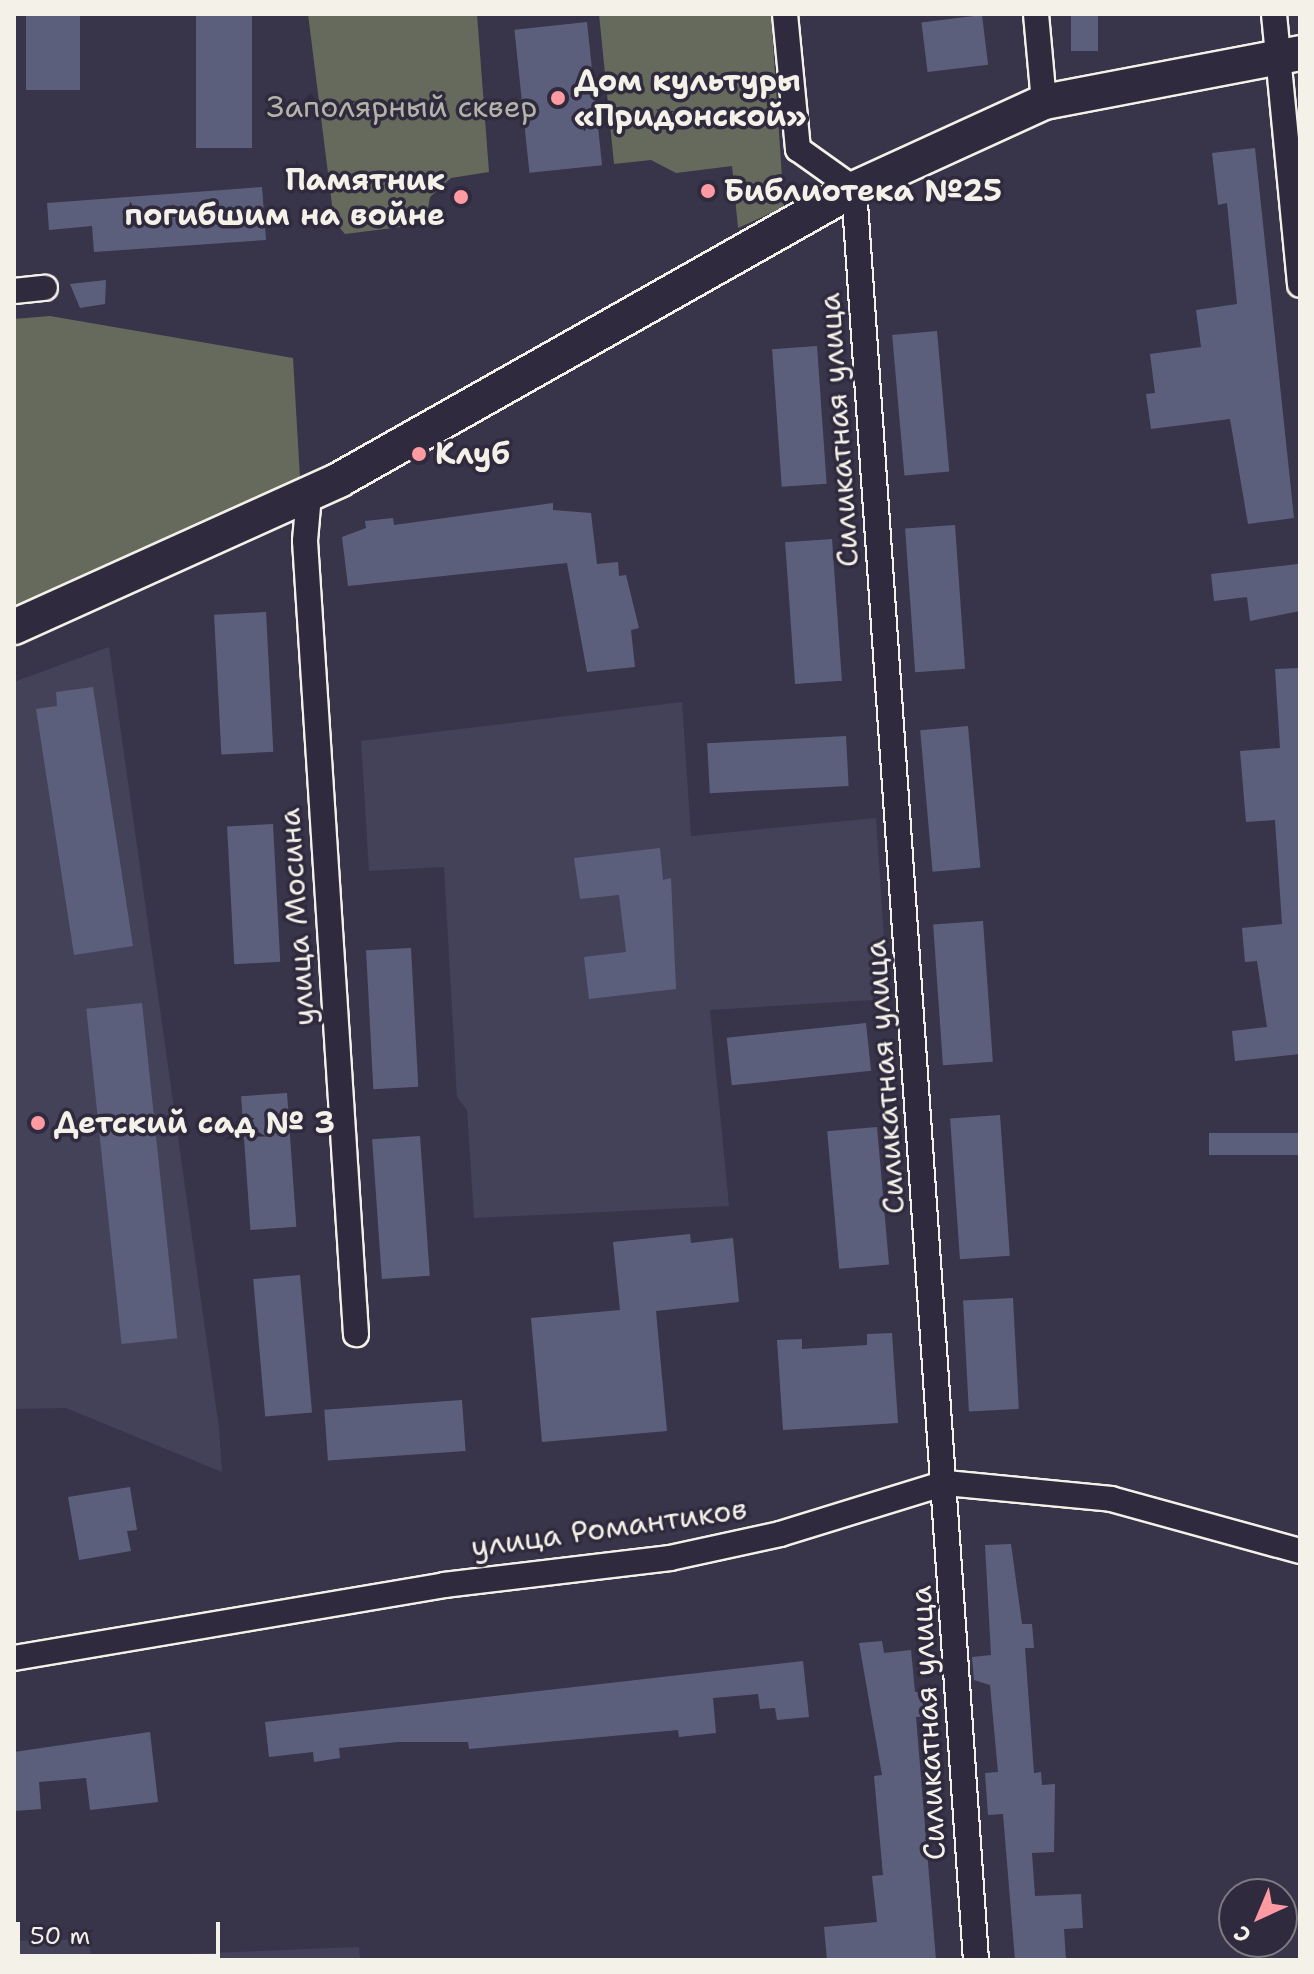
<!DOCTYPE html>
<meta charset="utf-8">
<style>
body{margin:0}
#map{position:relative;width:1314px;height:1974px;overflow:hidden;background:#38354a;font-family:"Shantell Sans",sans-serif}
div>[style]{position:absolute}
.built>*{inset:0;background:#434259}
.green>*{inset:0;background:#666a5c}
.building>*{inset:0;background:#5c5f7c;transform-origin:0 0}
.roads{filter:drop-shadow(2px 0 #f4f1e8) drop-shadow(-2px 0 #f4f1e8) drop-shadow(0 2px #f4f1e8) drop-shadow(0 -2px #f4f1e8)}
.street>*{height:24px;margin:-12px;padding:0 12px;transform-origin:12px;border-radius:12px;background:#2f2a3d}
.secondary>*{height:34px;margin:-17px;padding:0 17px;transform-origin:17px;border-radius:17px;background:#2f2a3d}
.dots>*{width:22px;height:22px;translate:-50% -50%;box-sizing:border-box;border:4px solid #2f2a3d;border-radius:50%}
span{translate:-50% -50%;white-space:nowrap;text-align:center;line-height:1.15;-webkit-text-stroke:7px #2f2a3d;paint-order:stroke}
.poi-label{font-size:30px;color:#f4f1e8;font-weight:700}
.left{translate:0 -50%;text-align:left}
.right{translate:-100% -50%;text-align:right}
.park-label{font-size:30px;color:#b4b4a9}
.street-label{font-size:30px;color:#f4f1e8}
.frame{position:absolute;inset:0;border:16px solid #f4f1e8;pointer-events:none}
.north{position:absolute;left:1218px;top:1878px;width:80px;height:80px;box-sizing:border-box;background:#2f2a3d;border:2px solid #7e7a81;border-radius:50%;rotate:224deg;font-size:22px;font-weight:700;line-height:32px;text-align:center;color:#f4f1e8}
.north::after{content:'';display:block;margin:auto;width:28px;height:36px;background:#ff9aa2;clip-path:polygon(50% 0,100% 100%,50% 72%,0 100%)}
.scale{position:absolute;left:16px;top:1922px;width:204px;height:36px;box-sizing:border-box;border:4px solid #f4f1e8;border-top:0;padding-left:10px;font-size:24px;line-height:28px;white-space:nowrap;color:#f4f1e8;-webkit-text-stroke:6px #2f2a3d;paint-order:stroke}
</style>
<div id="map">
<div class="built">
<div style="clip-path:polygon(109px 647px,219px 1428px,222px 1472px,66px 1408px,14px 1409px,14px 682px)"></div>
<div style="clip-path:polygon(682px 702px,691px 836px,876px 818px,888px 999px,710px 1010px,729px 1206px,474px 1218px,467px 1110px,457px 1097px,444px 867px,369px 871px,361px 741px)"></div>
<div style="clip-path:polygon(89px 1939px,91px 1958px,359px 1947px,360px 1960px,14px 1960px,14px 1941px)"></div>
</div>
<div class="green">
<div style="clip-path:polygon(308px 14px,477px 14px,489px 172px,451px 178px,430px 197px,425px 224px,345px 234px,334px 221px)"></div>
<div style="clip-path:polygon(599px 14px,771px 14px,784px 207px,738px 228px,732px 166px,676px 173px,651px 160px,614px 164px)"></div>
<div style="clip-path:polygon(50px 316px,293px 358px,300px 478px,14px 606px,14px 319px)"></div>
</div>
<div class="building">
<div style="left:26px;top:14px;width:54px;height:76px"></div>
<div style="left:196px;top:14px;width:56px;height:134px"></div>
<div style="left:1071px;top:14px;width:27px;height:37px"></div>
<div style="left:982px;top:15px;width:50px;height:61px;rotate:83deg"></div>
<div style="left:587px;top:22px;width:144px;height:73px;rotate:84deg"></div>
<div style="clip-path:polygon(1255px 148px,1294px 518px,1248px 524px,1230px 419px,1151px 429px,1146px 394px,1155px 393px,1150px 354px,1201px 347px,1196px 310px,1237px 304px,1227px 203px,1218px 205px,1212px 153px)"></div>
<div style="clip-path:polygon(262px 187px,266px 240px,94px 252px,92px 226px,49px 230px,47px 203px)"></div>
<div style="clip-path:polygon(106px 280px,105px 304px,80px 308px,70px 284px)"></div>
<div style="left:937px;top:331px;width:141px;height:45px;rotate:85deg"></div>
<div style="left:817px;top:346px;width:138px;height:45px;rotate:86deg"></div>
<div style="clip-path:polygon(553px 503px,553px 510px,591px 513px,597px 564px,618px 562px,619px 576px,626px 575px,639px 628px,631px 630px,635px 667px,587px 672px,567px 563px,348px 586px,342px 537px,366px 528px,365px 521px,393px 518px,394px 525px)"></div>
<div style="left:955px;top:525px;width:144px;height:50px;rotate:86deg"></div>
<div style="left:832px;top:539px;width:142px;height:47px;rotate:86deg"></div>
<div style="clip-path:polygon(1298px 564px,1300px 611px,1250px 621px,1247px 597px,1214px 601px,1211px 574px)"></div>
<div style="left:266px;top:612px;width:140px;height:52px;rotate:87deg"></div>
<div style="clip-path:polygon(1300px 668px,1300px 1054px,1235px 1061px,1232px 1031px,1267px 1027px,1257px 961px,1245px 962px,1242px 928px,1282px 924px,1275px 820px,1246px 822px,1240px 751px,1280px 748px,1275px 669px)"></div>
<div style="clip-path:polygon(93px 687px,133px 946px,74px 955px,36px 709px,57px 706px,56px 692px)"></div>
<div style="left:968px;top:726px;width:142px;height:48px;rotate:85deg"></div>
<div style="left:846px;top:736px;width:50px;height:139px;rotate:87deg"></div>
<div style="left:273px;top:824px;width:138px;height:46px;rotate:87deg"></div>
<div style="clip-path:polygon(660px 848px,663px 880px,671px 878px,676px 989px,589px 999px,584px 957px,626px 952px,619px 895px,580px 899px,574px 858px)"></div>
<div style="left:983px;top:921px;width:141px;height:50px;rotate:86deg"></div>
<div style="left:411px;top:948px;width:139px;height:45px;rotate:87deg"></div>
<div style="left:142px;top:1003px;width:337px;height:56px;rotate:84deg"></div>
<div style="left:866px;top:1023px;width:48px;height:140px;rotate:84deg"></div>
<div style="left:287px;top:1093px;width:134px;height:46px;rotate:86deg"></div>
<div style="left:1000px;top:1115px;width:141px;height:50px;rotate:86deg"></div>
<div style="left:877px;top:1127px;width:138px;height:50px;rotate:85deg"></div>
<div style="left:1209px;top:1133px;width:91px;height:22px"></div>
<div style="left:420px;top:1136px;width:140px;height:48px;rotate:86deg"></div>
<div style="clip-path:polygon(690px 1234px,691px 1243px,733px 1238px,739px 1302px,656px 1311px,667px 1431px,542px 1442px,531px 1318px,620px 1310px,613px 1242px)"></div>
<div style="left:300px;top:1275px;width:138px;height:47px;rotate:85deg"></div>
<div style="left:1013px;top:1298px;width:111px;height:50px;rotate:87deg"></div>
<div style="clip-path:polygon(892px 1333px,898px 1423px,783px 1430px,777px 1340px,802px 1339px,802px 1349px,867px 1345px,867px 1334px)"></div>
<div style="left:462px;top:1400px;width:51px;height:138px;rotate:86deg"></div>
<div style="clip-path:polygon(130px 1487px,137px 1530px,127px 1531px,131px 1551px,79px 1560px,68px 1497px)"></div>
<div style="clip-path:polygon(1011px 1544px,1022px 1624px,1032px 1624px,1034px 1648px,1025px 1648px,1034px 1773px,1041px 1772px,1042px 1785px,1055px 1784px,1054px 1852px,1032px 1853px,1035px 1896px,1081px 1894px,1083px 1928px,1064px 1929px,1066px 1960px,1015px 1960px,1003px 1814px,988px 1815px,985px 1773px,998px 1772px,990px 1685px,974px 1680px,972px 1657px,991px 1655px,985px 1545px)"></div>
<div style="clip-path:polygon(882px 1641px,884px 1653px,911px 1650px,915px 1692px,928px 1691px,931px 1716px,916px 1717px,936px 1960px,827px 1960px,824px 1927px,877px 1922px,872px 1876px,883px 1875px,874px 1776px,882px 1775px,859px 1643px)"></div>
<div style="clip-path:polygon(803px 1661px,809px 1717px,777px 1720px,775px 1708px,760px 1709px,758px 1694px,713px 1698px,716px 1733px,679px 1737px,678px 1730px,469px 1749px,468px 1742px,398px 1742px,339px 1748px,340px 1758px,314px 1762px,313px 1752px,269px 1757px,265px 1722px)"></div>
<div style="clip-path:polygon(150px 1732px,158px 1802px,90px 1810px,86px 1778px,39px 1782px,41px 1809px,14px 1811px,14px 1752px)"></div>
</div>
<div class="roads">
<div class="street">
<div style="left:785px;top:14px;width:136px;rotate:84.5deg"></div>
<div style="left:798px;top:149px;width:69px;rotate:35.5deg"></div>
<div style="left:854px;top:189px;width:1775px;rotate:86.06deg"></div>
<div style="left:1036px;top:14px;width:88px;rotate:84.8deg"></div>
<div style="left:1274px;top:14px;width:272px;rotate:84.5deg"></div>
<div style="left:14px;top:291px;width:31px;rotate:-6deg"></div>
<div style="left:309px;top:495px;width:46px;rotate:95deg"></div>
<div style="left:305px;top:541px;width:795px;rotate:86.32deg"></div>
<div style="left:14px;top:1658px;width:436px;rotate:-9.6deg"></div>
<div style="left:444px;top:1585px;width:228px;rotate:-6.8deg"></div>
<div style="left:670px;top:1558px;width:113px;rotate:-12.3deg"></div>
<div style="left:780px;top:1534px;width:174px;rotate:-17.1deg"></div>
<div style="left:946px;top:1483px;width:166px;rotate:5.5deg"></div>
<div style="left:1111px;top:1499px;width:196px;rotate:15.4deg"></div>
</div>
<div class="secondary">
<div style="left:14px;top:627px;width:357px;rotate:-24.3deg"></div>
<div style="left:339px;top:480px;width:592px;rotate:-29.47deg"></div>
<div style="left:854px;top:189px;width:209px;rotate:-24.6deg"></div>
<div style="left:1044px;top:102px;width:261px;rotate:-10.8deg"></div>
</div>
</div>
<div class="dots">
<div style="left:558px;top:98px;background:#ff9aa2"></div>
<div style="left:708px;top:191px;background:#ff9aa2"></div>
<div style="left:461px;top:197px;background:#ff9aa2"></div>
<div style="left:419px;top:454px;background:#ff9aa2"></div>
<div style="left:38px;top:1123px;background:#ff9aa2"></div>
</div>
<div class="poi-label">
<span class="left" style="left:574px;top:98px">Дом культуры<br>«Придонской»</span>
<span class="right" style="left:445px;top:197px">Памятник<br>погибшим на войне</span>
<span class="left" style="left:724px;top:191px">Библиотека №25</span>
<span class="left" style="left:435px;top:454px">Клуб</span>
<span class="left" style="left:54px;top:1123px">Детский сад № 3</span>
</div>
<div class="park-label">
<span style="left:402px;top:107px">Заполярный сквер</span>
</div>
<div class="street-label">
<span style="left:839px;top:430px;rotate:-94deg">Силикатная улица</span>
<span style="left:297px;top:917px;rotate:-94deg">улица Мосина</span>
<span style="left:885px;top:1077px;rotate:-94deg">Силикатная улица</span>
<span style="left:609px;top:1528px;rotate:-8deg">улица Романтиков</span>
<span style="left:928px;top:1723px;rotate:-93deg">Силикатная улица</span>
</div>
<div class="frame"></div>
<div class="north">С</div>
<div class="scale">50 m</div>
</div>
